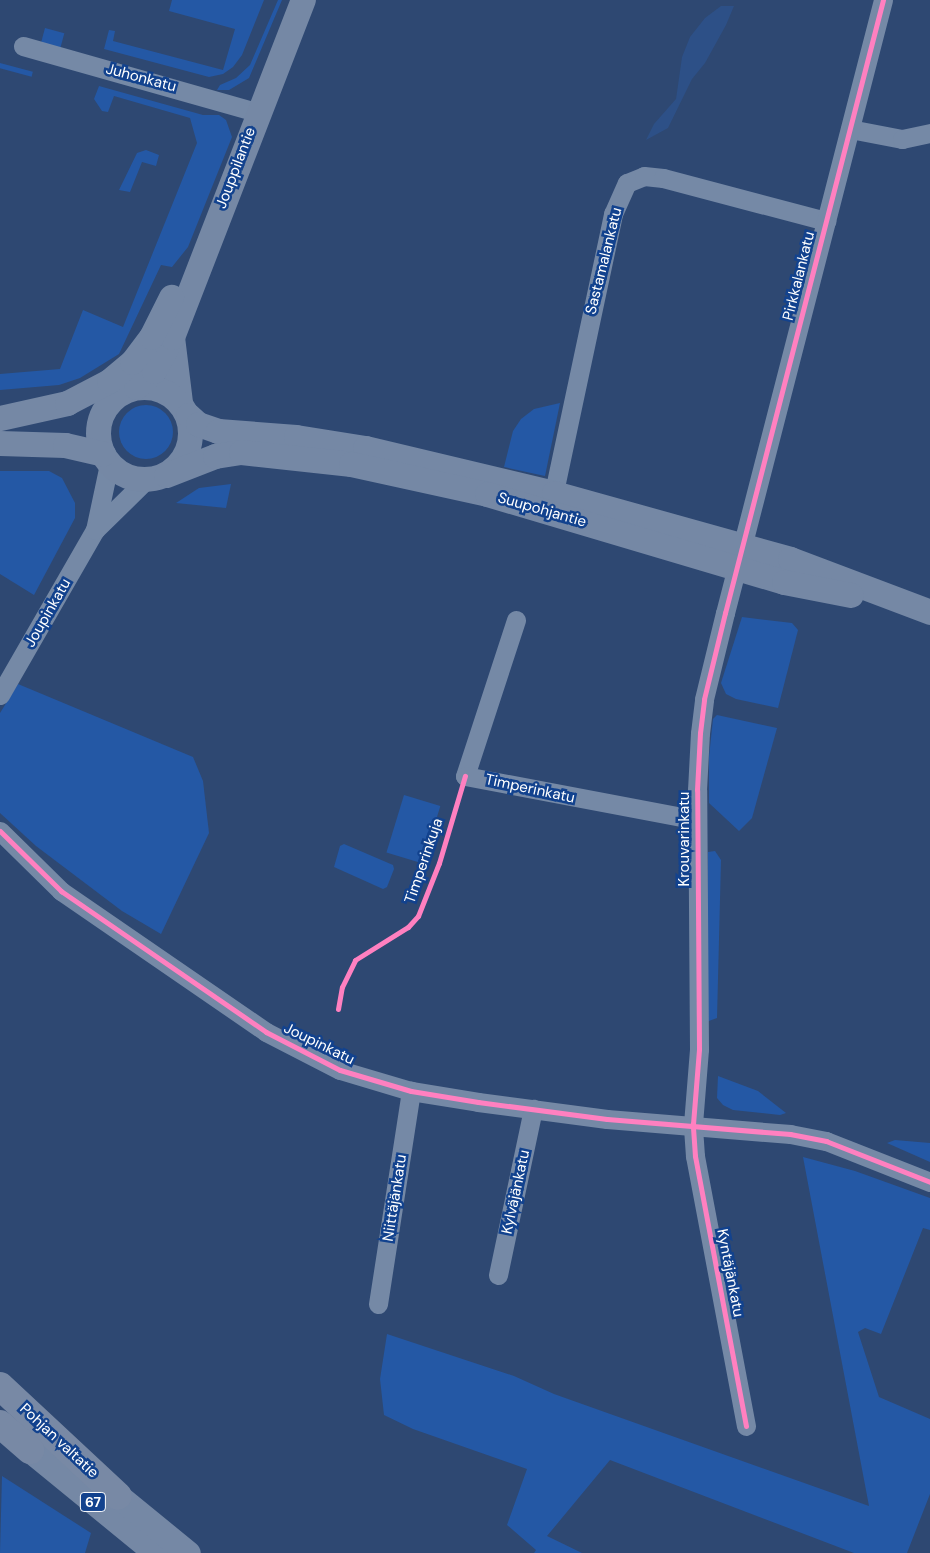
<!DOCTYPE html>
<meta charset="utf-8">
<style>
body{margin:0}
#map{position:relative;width:930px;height:1553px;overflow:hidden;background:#2e4872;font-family:"DM Sans",sans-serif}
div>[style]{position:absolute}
.green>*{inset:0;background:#2458a5;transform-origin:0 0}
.round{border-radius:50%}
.water>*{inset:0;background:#2d5087}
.minor>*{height:19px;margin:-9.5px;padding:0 9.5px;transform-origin:9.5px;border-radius:9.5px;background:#7589a6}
.major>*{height:25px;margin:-12.5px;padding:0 12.5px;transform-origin:12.5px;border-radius:12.5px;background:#7588a5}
.major>.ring{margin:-12.5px;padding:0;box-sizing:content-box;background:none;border:25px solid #7588a5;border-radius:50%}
.highway>*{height:28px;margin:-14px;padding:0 14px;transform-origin:14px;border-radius:14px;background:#7889a5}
.cycleway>*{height:5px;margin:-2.5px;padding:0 2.5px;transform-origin:2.5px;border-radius:2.5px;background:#ff80c0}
span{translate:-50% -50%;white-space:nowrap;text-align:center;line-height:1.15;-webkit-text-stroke:5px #12428e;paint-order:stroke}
.shield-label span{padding:1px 4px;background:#12428e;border:1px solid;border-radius:4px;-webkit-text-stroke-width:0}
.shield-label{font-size:14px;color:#fff;font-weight:700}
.street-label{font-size:15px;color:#fff}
</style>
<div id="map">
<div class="green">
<div style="clip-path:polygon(172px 0,264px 0,242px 55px,233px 67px,223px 74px,209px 77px,104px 49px,109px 30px,115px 31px,113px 41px,223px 70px,235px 29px,169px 11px)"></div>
<div style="clip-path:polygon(278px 0,282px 0,249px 78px,229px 90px,217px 90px,220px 85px,236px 78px,250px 65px)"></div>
<div style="left:45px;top:28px;width:20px;height:16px;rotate:15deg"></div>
<div style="left:0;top:63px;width:34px;height:5px;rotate:15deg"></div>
<div style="clip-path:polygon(99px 86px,203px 115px,219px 115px,226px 120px,232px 137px,188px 247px,172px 267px,161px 265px,119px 354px,80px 378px,59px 385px,0 390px,0 374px,60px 369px,83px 310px,123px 327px,197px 143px,190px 118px,114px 96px,108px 112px,102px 111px,94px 99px)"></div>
<div style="clip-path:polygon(146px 150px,159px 155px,156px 166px,142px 162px,130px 192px,119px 190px,137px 153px)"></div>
<div style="clip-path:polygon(560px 403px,545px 476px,504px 467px,513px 431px,521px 419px,534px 409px)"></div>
<div class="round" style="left:119px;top:405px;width:54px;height:54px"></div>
<div style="clip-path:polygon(0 471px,49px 471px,62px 478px,75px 503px,75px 518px,34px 595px,0 574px)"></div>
<div style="clip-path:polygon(231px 484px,226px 508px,176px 503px,199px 488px)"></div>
<div style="clip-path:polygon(742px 617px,792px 623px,798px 630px,778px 708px,736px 699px,726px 694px,721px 683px)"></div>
<div style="clip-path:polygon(18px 684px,193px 757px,203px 781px,209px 833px,161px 934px,122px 911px,36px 846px,0 813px,0 713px)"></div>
<div style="clip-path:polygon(717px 715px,777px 728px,752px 818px,739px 831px,709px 803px,709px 757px,713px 719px)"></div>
<div style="left:404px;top:795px;width:38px;height:60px;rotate:17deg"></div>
<div style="clip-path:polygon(344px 844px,393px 865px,394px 869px,387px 887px,383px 889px,334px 867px,340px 846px)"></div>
<div style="clip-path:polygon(715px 851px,721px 860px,717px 1018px,706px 1022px,708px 852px)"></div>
<div style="clip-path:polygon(718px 1076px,758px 1091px,786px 1113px,780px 1115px,733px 1110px,723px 1105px,717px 1098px)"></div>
<div style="clip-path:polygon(895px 1140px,930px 1143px,930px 1162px,887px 1143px)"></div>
<div style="clip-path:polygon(803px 1157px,855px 1171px,930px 1198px,930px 1230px,923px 1228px,881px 1334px,865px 1328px,858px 1332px,879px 1397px,930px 1419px,930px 1494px,907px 1553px,854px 1553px,610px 1460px,547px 1536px,582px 1553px,534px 1553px,536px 1550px,507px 1525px,527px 1469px,413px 1429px,384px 1415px,380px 1379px,387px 1334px,514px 1376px,554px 1394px,869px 1506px)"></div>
<div style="clip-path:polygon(2px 1476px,91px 1533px,85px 1553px,0 1553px)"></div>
</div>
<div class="water">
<div style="clip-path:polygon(721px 6px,734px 6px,726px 25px,705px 63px,692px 79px,668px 128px,646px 140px,654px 124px,676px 99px,682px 57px,690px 37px,705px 18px)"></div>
</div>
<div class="minor">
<div style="left:23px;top:46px;width:243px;rotate:15.8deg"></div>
<div style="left:850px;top:129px;width:53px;rotate:10.9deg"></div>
<div style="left:902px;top:139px;width:29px;rotate:-12deg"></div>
<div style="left:551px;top:506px;width:299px;rotate:-78deg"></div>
<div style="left:613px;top:214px;width:34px;rotate:-66deg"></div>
<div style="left:627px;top:183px;width:18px;rotate:-22deg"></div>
<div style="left:644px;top:176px;width:19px;rotate:6deg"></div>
<div style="left:663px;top:178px;width:169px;rotate:14.8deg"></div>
<div style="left:95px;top:530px;width:67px;rotate:-78deg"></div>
<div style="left:516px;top:620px;width:164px;rotate:108.1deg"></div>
<div style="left:465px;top:776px;width:236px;rotate:10.7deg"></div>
<div style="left:0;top:695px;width:190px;rotate:-60.1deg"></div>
<div style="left:95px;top:530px;width:71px;rotate:-44.4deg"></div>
<div style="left:0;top:831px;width:86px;rotate:44.5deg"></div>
<div style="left:61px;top:891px;width:249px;rotate:34.5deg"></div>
<div style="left:266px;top:1032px;width:83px;rotate:27.2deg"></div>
<div style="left:340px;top:1070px;width:74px;rotate:16.5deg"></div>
<div style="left:411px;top:1091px;width:68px;rotate:9.3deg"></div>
<div style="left:478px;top:1102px;width:130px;rotate:7.5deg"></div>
<div style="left:607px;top:1119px;width:184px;rotate:4.7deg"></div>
<div style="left:790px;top:1134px;width:37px;rotate:11deg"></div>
<div style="left:826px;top:1141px;width:112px;rotate:21.5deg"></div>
<div style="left:498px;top:1275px;width:170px;rotate:-78.1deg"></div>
<div style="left:378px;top:1304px;width:216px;rotate:-81.2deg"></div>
<div style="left:746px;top:1426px;width:275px;rotate:-100.7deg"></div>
<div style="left:695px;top:1156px;width:32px;rotate:-94deg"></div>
<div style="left:693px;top:1124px;width:75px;rotate:-85.4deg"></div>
<div style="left:699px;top:1049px;width:259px;rotate:-90.4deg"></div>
<div style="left:697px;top:790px;width:57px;rotate:-87deg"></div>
<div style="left:700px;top:733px;width:34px;rotate:-83deg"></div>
<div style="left:704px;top:699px;width:89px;rotate:-76.3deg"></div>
<div style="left:725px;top:613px;width:633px;rotate:-75.55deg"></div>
</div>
<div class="major">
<div style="left:172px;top:337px;width:65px;rotate:83deg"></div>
<div class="ring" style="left:98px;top:387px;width:67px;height:67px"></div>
<div style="left:136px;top:387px;width:24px;rotate:-42deg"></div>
<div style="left:154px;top:371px;width:38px;rotate:-62deg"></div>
<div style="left:172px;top:337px;width:362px;rotate:-68.8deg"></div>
<div style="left:188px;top:415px;width:13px;rotate:42deg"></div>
<div style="left:198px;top:424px;width:21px;rotate:19deg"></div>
<div style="left:218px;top:431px;width:78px;rotate:4.4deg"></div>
<div style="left:296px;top:437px;width:70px;rotate:9.1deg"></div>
<div style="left:365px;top:448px;width:194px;rotate:13.4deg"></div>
<div style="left:554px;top:493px;width:245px;rotate:15.6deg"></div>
<div style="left:790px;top:559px;width:150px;rotate:20.7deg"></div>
<div style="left:0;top:418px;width:69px;rotate:-12.6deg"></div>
<div style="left:67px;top:403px;width:47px;rotate:-27.6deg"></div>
<div style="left:109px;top:381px;width:30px;rotate:-40deg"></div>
<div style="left:132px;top:362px;width:31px;rotate:-53deg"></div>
<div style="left:151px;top:337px;width:45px;rotate:-63.4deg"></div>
<div style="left:0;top:443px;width:65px;rotate:1.8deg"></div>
<div style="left:65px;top:445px;width:39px;rotate:13deg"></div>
<div style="left:166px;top:475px;width:53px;rotate:-21.2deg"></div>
<div style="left:215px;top:456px;width:26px;rotate:-9deg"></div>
<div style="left:241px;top:452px;width:111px;rotate:6.2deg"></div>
<div style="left:351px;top:464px;width:139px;rotate:12.4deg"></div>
<div style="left:487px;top:494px;width:310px;rotate:16.5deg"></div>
<div style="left:784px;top:582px;width:68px;rotate:11deg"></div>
<div style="left:30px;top:1450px;width:163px;rotate:39.3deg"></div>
<div style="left:118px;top:1496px;width:90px;rotate:39.2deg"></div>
</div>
<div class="highway">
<div style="left:0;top:1386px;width:161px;rotate:43deg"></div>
<div style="left:0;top:1424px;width:40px;rotate:41deg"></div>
</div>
<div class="cycleway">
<div style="left:0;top:831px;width:86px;rotate:44.5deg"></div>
<div style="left:61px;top:891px;width:249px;rotate:34.5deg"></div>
<div style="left:266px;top:1032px;width:83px;rotate:27.2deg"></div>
<div style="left:340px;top:1070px;width:74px;rotate:16.5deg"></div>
<div style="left:411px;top:1091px;width:68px;rotate:9.3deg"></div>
<div style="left:478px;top:1102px;width:130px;rotate:7.5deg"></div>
<div style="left:607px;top:1119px;width:184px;rotate:4.7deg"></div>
<div style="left:790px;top:1134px;width:37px;rotate:11deg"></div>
<div style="left:826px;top:1141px;width:112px;rotate:21.5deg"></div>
<div style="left:338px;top:1009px;width:22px;rotate:-80deg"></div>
<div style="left:342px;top:987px;width:30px;rotate:-64deg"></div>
<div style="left:355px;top:960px;width:62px;rotate:-31.9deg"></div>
<div style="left:408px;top:927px;width:15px;rotate:-48deg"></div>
<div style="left:418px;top:916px;width:57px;rotate:-68.4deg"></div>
<div style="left:439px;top:863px;width:91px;rotate:-73.4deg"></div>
<div style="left:746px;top:1426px;width:275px;rotate:-100.7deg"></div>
<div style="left:695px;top:1156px;width:32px;rotate:-94deg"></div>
<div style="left:693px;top:1124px;width:75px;rotate:-85.4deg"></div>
<div style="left:699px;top:1049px;width:259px;rotate:-90.4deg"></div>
<div style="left:697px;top:790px;width:57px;rotate:-87deg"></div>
<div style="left:700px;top:733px;width:34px;rotate:-83deg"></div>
<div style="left:704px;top:699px;width:89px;rotate:-76.3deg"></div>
<div style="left:725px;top:613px;width:633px;rotate:-75.55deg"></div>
</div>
<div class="shield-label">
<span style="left:93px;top:1502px">67</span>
</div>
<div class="street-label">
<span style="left:141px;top:78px;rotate:15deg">Juhonkatu</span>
<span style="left:236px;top:168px;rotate:-69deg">Jouppilantie</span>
<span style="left:604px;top:261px;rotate:-76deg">Sastamalankatu</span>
<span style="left:799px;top:276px;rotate:-76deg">Pirkkalankatu</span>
<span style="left:542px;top:510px;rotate:16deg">Suupohjantie</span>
<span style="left:48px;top:613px;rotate:-60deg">Joupinkatu</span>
<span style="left:530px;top:789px;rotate:12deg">Timperinkatu</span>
<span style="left:685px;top:839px;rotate:-90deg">Krouvarinkatu</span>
<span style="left:424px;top:861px;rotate:-71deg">Timperinkuja</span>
<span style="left:319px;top:1044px;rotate:26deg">Joupinkatu</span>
<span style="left:516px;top:1192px;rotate:-78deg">Kylväjänkatu</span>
<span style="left:395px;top:1198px;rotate:-81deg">Niittäjänkatu</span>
<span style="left:730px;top:1273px;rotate:79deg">Kyntäjänkatu</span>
<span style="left:59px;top:1441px;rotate:43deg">Pohjan valtatie</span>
</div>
</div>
